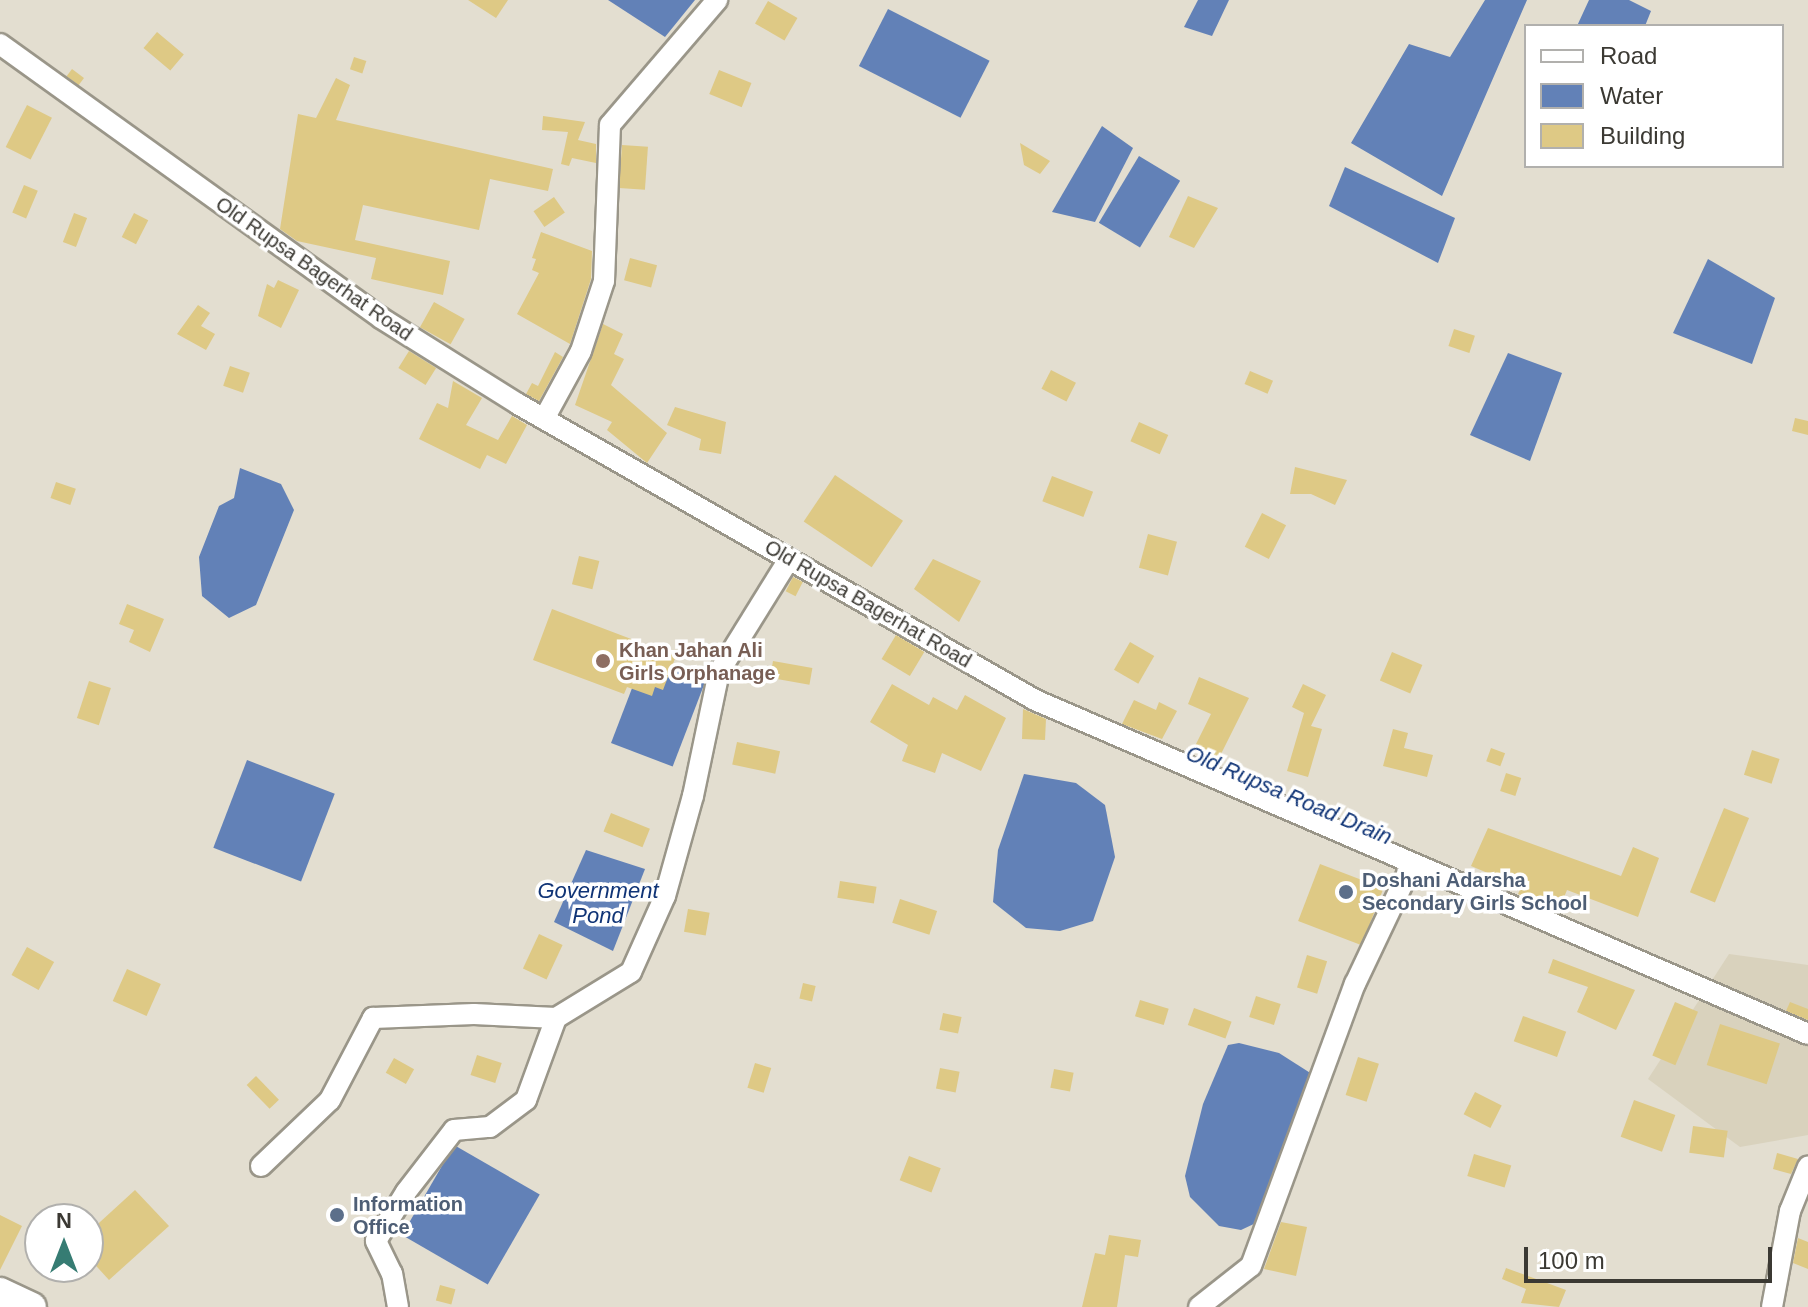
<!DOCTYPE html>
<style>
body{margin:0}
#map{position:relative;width:1808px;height:1307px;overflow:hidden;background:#e3ded0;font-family:Arial,sans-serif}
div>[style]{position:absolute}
.built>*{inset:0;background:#d9d2bd}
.water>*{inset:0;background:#6281b7;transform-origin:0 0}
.building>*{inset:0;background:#dec985;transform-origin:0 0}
.roads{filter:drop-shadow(2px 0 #9a9689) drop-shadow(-2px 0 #9a9689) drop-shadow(0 2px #9a9689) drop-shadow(0 -2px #9a9689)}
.minor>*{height:20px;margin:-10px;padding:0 10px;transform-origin:10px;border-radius:10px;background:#fff}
.highway>*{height:28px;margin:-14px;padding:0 14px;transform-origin:14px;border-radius:14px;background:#fff}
.dots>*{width:22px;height:22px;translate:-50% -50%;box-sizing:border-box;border:4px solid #fff;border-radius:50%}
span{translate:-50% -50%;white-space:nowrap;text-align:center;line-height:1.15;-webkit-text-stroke:7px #fff;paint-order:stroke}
.street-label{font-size:20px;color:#3b3933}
.education-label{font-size:20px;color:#785e54;font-weight:700}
.left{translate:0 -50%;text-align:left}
.service-label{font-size:20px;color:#4e5e75;font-weight:700}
.water-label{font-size:22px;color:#103476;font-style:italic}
.legend{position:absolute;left:1524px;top:24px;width:260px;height:144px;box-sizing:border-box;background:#fff;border:2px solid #b1b0ad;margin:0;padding:10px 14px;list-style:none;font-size:24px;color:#3b3933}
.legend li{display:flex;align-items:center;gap:16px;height:40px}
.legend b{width:40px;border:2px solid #b1b0ad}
.north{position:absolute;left:24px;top:1203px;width:80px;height:80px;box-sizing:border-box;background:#fff;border:2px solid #b1b0ad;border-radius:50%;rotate:0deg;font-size:22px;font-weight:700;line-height:32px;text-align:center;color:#3b3933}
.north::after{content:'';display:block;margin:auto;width:28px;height:36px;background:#367c73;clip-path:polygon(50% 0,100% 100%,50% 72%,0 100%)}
.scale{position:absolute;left:1524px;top:1247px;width:248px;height:36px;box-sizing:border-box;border:4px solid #3b3933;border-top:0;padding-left:10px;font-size:24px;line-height:28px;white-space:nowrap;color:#3b3933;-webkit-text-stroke:6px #fff;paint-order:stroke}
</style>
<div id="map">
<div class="built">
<div style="clip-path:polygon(1729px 954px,1808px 965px,1808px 1135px,1740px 1147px,1648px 1079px)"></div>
</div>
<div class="water">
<div style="clip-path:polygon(608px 0,695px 0,665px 37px)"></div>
<div style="clip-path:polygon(1198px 0,1229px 0,1212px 36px,1184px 27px)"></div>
<div style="clip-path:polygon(1485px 0,1527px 0,1442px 196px,1351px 143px,1409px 44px,1450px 57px)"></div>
<div style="clip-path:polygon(1589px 0,1629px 0,1651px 11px,1645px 26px,1577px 26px)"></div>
<div style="left:888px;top:9px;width:114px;height:64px;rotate:27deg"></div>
<div style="clip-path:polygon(1102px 126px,1133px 148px,1095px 222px,1052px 212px)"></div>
<div style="left:1139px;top:156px;width:48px;height:78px;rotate:31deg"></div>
<div style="clip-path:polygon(1345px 167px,1455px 218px,1438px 263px,1329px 206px)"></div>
<div style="clip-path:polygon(1708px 259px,1775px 298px,1752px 364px,1673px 333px)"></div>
<div style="clip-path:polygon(1508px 353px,1562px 373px,1530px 461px,1470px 435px)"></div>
<div style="clip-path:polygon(240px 468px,281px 484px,294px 510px,256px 605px,229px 618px,202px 596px,199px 557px,219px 506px,234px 498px)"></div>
<div style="left:644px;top:657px;width:66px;height:92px;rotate:21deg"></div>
<div style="left:247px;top:760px;width:94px;height:94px;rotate:21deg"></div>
<div style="clip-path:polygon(1024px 774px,1076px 783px,1105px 805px,1115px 857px,1093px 921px,1060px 931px,1026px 928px,993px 902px,998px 850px)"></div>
<div style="clip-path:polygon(586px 850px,645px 869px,613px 951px,554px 922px)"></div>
<div style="clip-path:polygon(1239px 1043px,1279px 1053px,1315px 1076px,1258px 1222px,1241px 1230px,1219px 1226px,1190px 1197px,1185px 1176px,1203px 1104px,1228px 1045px)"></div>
<div style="left:454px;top:1145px;width:99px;height:104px;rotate:30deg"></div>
</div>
<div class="building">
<div style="clip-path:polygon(468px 0,508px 0,496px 18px)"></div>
<div style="left:768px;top:1px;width:34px;height:26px;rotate:30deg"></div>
<div style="left:157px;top:32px;width:35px;height:21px;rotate:40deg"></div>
<div style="left:354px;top:57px;width:13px;height:13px;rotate:18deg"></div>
<div style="left:72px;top:69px;width:15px;height:9px;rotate:37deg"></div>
<div style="left:719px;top:70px;width:35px;height:26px;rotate:22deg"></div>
<div style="clip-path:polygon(336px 78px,350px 85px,336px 120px,553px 169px,548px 191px,490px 179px,479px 230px,363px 205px,355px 240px,450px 261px,443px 295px,371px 279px,376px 258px,297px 241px,280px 229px,298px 114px,316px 118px)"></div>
<div style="left:27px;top:105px;width:28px;height:47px;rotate:27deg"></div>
<div style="clip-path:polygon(543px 116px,585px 122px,578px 140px,596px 144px,596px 163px,572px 158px,569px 166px,561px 164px,568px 132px,542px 130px)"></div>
<div style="clip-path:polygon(1020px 143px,1050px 161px,1040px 174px,1024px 165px)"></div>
<div style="left:622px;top:145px;width:26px;height:43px;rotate:4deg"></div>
<div style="left:24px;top:185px;width:15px;height:30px;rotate:23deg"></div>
<div style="clip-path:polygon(1188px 196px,1218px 208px,1194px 248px,1169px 237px)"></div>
<div style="left:554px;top:197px;width:19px;height:25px;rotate:55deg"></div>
<div style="left:74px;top:213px;width:14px;height:31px;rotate:21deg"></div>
<div style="left:134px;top:213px;width:16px;height:27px;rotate:27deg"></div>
<div style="clip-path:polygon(541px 232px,592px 251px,591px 279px,570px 344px,517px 314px,539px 273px,532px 270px,536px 259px,532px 258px)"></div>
<div style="left:630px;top:258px;width:28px;height:23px;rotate:15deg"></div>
<div style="clip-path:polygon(278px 280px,299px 290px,281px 328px,258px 316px,267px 284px,274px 288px)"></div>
<div style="left:434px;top:302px;width:35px;height:29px;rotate:29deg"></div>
<div style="clip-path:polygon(198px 305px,210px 313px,201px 326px,215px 334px,206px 350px,177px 334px)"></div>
<div style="clip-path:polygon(603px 324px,623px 334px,614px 354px,624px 359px,611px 385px,667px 433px,647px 463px,607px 430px,612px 422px,575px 405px)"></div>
<div style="left:1454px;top:329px;width:22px;height:18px;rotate:18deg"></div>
<div style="left:409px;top:351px;width:32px;height:20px;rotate:32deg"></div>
<div style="clip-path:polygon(555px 352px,563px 357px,539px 401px,526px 394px,532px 383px,538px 386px)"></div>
<div style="left:230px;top:366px;width:21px;height:21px;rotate:19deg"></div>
<div style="left:1051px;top:370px;width:28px;height:21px;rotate:27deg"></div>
<div style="left:1250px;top:371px;width:25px;height:14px;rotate:23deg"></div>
<div style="clip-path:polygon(453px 381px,482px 398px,466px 425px,498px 440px,512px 416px,527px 425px,506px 464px,487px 455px,480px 469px,419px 439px,437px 403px,448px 408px)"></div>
<div style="clip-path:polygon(675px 407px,726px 422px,721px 454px,699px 450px,701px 439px,667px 425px)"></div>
<div style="clip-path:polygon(1795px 418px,1808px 421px,1808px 435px,1792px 431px)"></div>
<div style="left:1139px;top:422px;width:32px;height:21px;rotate:24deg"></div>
<div style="clip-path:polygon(1295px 467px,1347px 480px,1335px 505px,1311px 494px,1290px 494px)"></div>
<div style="left:835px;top:475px;width:82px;height:56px;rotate:34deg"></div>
<div style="left:1052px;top:476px;width:44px;height:27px;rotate:21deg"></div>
<div style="left:56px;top:482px;width:21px;height:17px;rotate:19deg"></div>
<div style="left:1262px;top:513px;width:27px;height:38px;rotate:27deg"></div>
<div style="left:1148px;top:534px;width:30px;height:35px;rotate:15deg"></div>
<div style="left:579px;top:556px;width:21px;height:29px;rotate:14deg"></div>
<div style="clip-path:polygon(933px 559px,981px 581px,959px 622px,914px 589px)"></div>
<div style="left:793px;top:577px;width:11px;height:16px;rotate:27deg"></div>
<div style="clip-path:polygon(127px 604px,164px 619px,150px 652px,129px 642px,134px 630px,119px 624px)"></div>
<div style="clip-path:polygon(552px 609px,676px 656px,663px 690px,655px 687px,652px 696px,627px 687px,624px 694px,533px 660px)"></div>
<div style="left:896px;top:635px;width:33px;height:28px;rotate:31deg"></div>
<div style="left:1130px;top:642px;width:28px;height:32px;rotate:30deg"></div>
<div style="left:1392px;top:652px;width:33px;height:31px;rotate:23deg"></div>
<div style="left:773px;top:661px;width:40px;height:17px;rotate:10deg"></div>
<div style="clip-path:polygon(1199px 677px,1249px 698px,1218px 760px,1194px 748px,1211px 714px,1188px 704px)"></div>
<div style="left:89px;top:681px;width:23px;height:39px;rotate:18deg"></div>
<div style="clip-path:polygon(892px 684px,929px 705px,933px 697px,957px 710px,965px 695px,1006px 718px,981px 771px,942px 753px,935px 773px,902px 761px,908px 745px,870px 722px)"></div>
<div style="clip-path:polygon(1303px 684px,1326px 695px,1311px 726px,1322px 729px,1308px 777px,1287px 771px,1304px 713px,1292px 707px)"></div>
<div style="clip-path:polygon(1134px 700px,1156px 710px,1159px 702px,1177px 711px,1162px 739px,1122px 724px)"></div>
<div style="clip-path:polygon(1023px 709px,1046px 719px,1045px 740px,1022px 739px)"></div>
<div style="clip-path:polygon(1393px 729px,1408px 733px,1404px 748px,1433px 755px,1427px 777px,1383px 766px)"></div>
<div style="left:737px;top:742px;width:44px;height:23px;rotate:12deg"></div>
<div style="left:1491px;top:748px;width:15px;height:14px;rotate:20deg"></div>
<div style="left:1752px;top:750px;width:29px;height:26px;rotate:18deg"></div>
<div style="left:1506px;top:773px;width:16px;height:19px;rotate:18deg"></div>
<div style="left:1724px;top:808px;width:27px;height:91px;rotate:22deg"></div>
<div style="left:611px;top:813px;width:42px;height:20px;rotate:22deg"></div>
<div style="clip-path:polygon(1488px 828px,1621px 876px,1633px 847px,1659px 858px,1638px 917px,1567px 890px,1558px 912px,1518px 894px,1521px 887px,1471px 866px)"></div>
<div style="left:1320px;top:864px;width:68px;height:61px;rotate:21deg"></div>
<div style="left:840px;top:881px;width:37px;height:17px;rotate:9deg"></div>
<div style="left:900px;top:899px;width:39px;height:25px;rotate:18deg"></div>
<div style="left:688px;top:909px;width:22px;height:23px;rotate:10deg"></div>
<div style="left:539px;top:934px;width:26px;height:38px;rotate:25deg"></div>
<div style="left:27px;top:947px;width:31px;height:32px;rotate:29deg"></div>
<div style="left:1307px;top:955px;width:21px;height:34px;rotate:17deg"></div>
<div style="clip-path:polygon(1553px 959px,1635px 990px,1616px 1030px,1577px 1012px,1588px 987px,1548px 973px)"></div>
<div style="left:127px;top:969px;width:37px;height:35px;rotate:24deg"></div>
<div style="left:803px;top:983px;width:13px;height:16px;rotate:13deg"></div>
<div style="left:1256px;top:996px;width:26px;height:22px;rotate:18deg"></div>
<div style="left:1140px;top:1000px;width:30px;height:17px;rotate:17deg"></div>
<div style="left:1675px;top:1002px;width:25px;height:58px;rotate:23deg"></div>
<div style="clip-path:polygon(1790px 1002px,1808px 1009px,1808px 1020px,1786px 1011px)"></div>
<div style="left:1194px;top:1008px;width:40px;height:18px;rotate:20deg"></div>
<div style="left:943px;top:1013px;width:19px;height:17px;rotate:12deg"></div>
<div style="left:1523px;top:1016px;width:46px;height:27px;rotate:20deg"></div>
<div style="left:1720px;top:1024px;width:63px;height:43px;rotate:18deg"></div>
<div style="left:477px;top:1055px;width:26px;height:21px;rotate:18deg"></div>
<div style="left:1358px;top:1057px;width:22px;height:40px;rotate:18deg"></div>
<div style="left:394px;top:1058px;width:23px;height:17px;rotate:29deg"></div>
<div style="left:755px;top:1063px;width:17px;height:26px;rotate:17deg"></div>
<div style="left:940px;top:1068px;width:20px;height:21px;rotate:11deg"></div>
<div style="left:1054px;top:1069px;width:20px;height:19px;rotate:11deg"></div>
<div style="left:256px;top:1076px;width:33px;height:13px;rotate:46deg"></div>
<div style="left:1475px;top:1092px;width:30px;height:25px;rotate:27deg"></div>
<div style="left:1634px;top:1100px;width:44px;height:39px;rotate:20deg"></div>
<div style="left:1693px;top:1126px;width:35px;height:27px;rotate:8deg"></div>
<div style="clip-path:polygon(1777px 1153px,1798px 1159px,1791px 1174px,1773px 1169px)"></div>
<div style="left:1474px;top:1154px;width:39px;height:23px;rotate:17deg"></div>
<div style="left:909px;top:1156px;width:34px;height:26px;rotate:21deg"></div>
<div style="clip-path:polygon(135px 1190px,169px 1226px,109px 1280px,88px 1257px,88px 1233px)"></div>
<div style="clip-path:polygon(0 1215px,22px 1226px,0 1270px)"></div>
<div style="clip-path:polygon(1281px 1222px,1307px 1227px,1296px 1276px,1264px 1269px)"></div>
<div style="clip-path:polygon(1109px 1235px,1141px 1240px,1138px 1257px,1125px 1255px,1117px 1307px,1082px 1307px,1095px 1253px,1105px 1255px)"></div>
<div style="clip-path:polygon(1798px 1238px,1808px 1242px,1808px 1269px,1793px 1263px)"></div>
<div style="clip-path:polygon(1506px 1268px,1566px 1290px,1559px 1307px,1521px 1303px,1526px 1289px,1502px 1279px)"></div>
<div style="left:440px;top:1285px;width:16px;height:16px;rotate:15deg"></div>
</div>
<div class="roads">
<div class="minor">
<div style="left:0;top:44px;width:469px;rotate:35.7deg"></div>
<div style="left:381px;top:318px;width:162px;rotate:32.1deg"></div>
<div style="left:518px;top:404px;width:596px;rotate:29.79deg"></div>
<div style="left:1035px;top:700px;width:842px;rotate:23.37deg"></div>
<div style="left:544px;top:419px;width:77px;rotate:-61.4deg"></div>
<div style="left:581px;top:351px;width:74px;rotate:-71.8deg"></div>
<div style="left:604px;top:281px;width:156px;rotate:-87.8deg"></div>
<div style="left:610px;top:125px;width:165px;rotate:-49.4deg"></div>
<div style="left:261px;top:1166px;width:95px;rotate:-43.7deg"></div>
<div style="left:330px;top:1100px;width:93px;rotate:-62.3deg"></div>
<div style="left:373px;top:1018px;width:101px;rotate:-2.3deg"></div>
<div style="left:474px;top:1014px;width:82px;rotate:2.8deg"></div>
<div style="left:398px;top:1307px;width:34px;rotate:-100deg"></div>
<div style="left:392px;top:1274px;width:37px;rotate:-116deg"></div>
<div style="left:376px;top:1241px;width:57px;rotate:-58.5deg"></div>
<div style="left:406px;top:1192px;width:78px;rotate:-52.3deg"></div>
<div style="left:454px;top:1130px;width:36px;rotate:-5deg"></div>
<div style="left:490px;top:1127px;width:45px;rotate:-36.9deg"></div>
<div style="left:526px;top:1100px;width:87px;rotate:-69.9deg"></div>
<div style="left:556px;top:1018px;width:88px;rotate:-31.5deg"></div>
<div style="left:631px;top:972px;width:83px;rotate:-65.9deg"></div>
<div style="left:665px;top:896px;width:104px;rotate:-74.4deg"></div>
<div style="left:693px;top:796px;width:127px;rotate:-78.2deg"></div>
<div style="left:719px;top:672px;width:133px;rotate:-58.2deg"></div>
<div style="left:1199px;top:1307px;width:66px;rotate:-38.3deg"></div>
<div style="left:1251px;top:1266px;width:301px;rotate:-69.8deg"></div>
<div style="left:1355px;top:984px;width:131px;rotate:-64.6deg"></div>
<div style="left:1772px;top:1307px;width:98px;rotate:-79.4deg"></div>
<div style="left:1790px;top:1211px;width:48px;rotate:-67.8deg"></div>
</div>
<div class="highway">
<div style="left:0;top:1292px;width:35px;rotate:25deg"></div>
</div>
</div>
<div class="dots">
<div style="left:603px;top:661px;background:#8d6e63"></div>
<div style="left:1346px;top:892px;background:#5c6f8a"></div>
<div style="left:337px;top:1215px;background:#5c6f8a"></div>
</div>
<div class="street-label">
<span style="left:314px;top:269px;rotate:35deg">Old Rupsa Bagerhat Road</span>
<span style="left:868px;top:604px;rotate:30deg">Old Rupsa Bagerhat Road</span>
</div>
<div class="education-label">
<span class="left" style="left:619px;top:662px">Khan Jahan Ali<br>Girls Orphanage</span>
</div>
<div class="service-label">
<span class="left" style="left:1362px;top:892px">Doshani Adarsha<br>Secondary Girls School</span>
<span class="left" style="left:353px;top:1216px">Information<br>Office</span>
</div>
<div class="water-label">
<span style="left:1289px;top:795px;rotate:23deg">Old Rupsa Road Drain</span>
<span style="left:598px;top:903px">Government<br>Pond</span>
</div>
<ul class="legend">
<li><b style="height:10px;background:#fff"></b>Road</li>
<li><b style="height:22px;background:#6281b7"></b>Water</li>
<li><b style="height:22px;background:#dec985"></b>Building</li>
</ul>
<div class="north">N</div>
<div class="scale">100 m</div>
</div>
